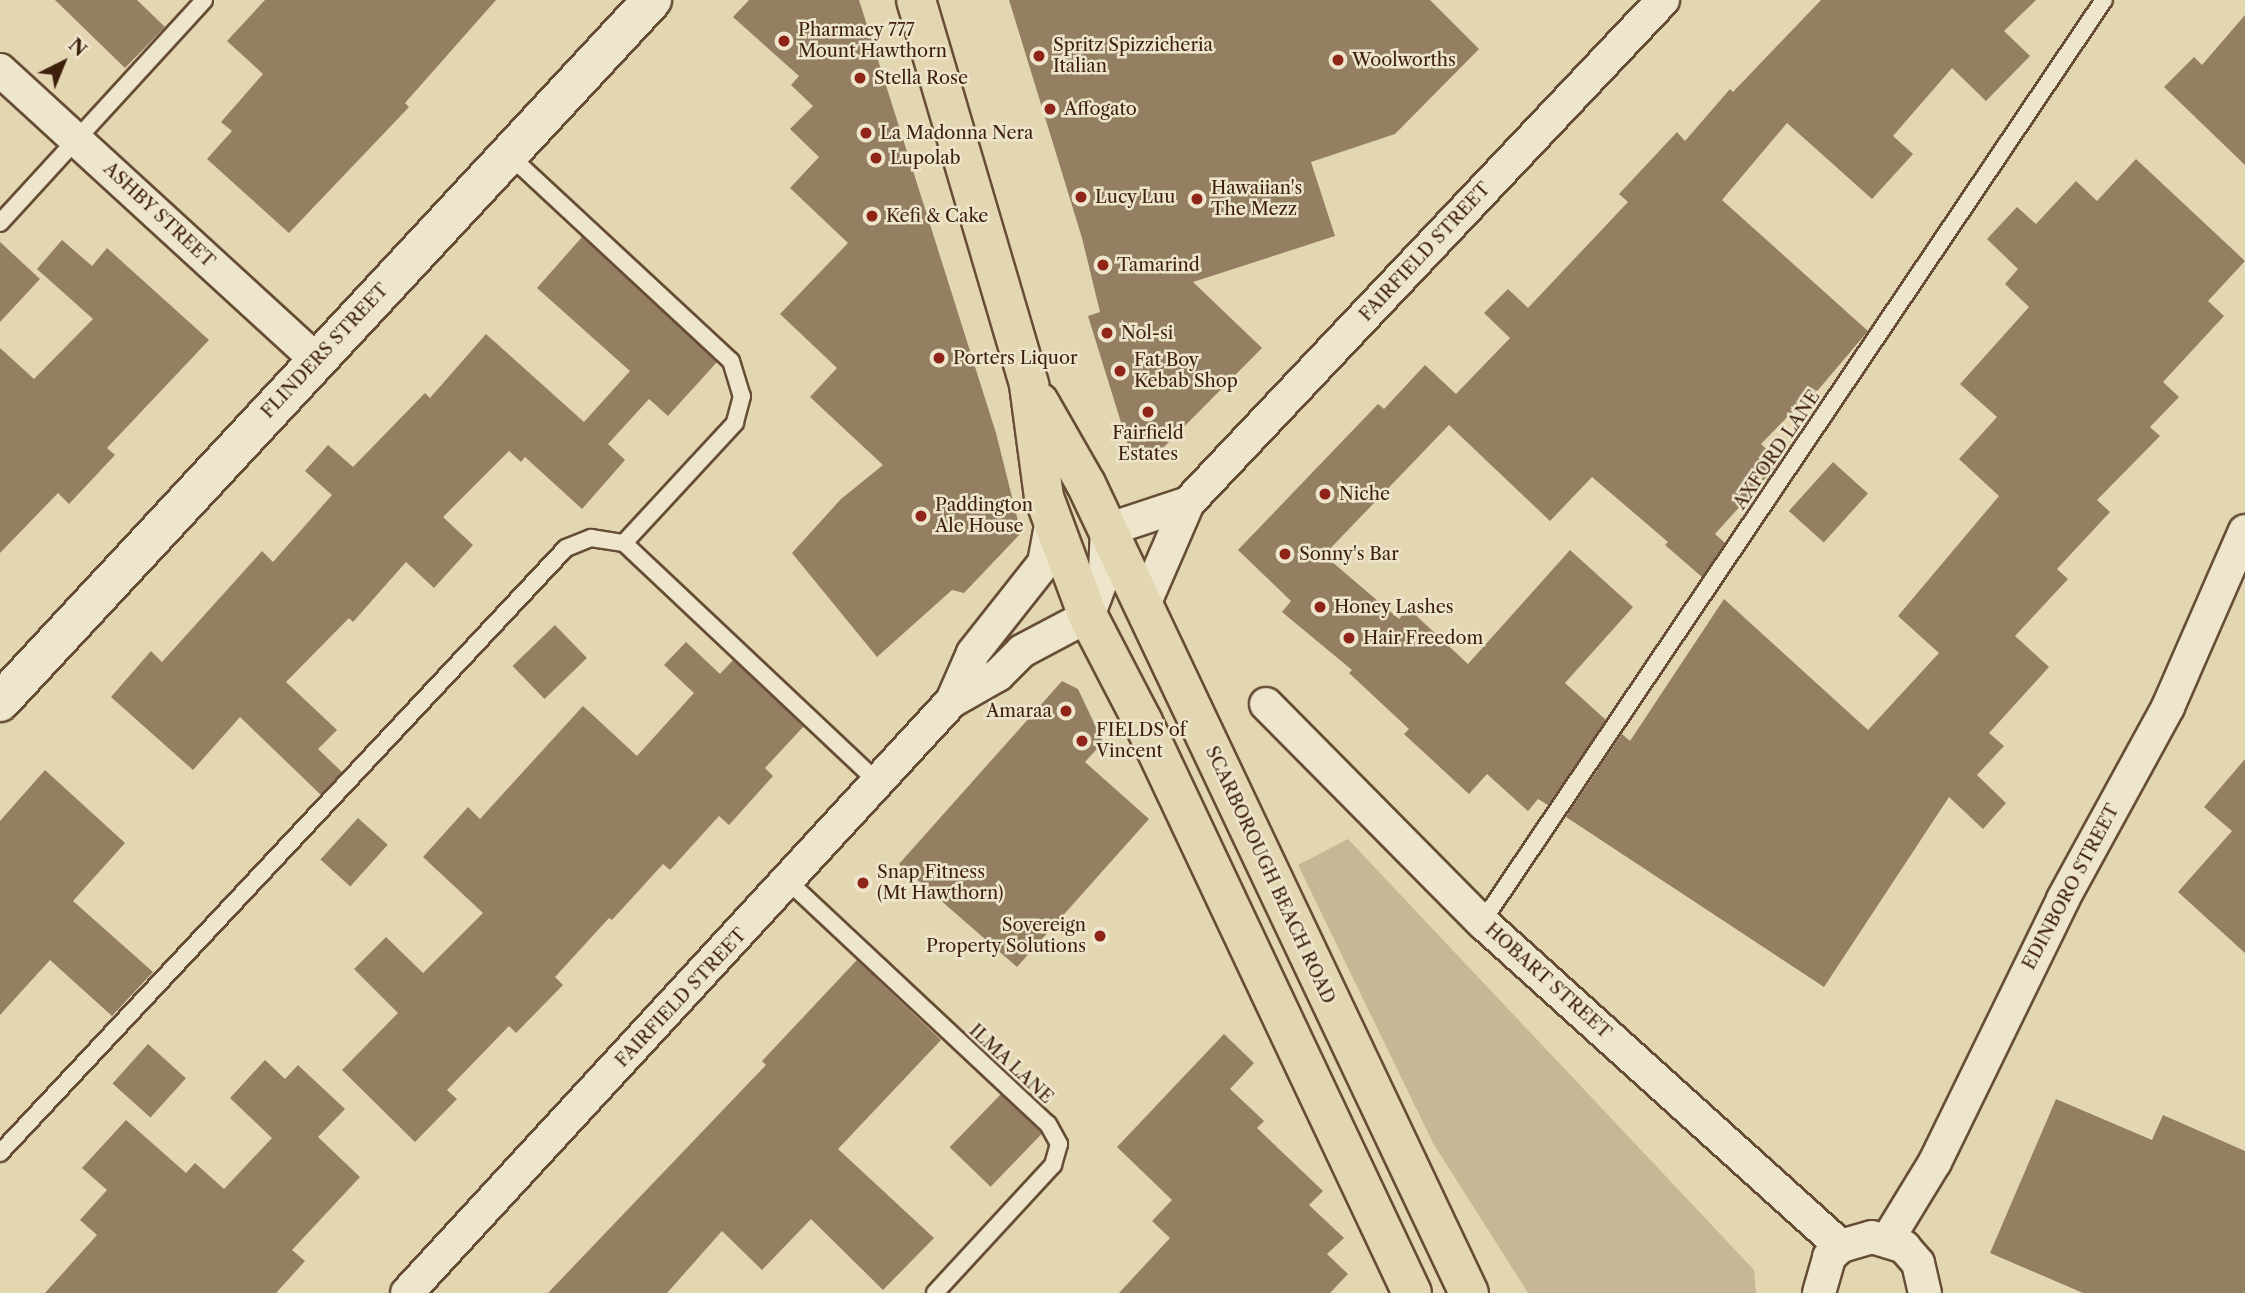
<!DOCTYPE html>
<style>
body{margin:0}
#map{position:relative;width:2245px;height:1293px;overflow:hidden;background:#e3d7b1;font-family:"Libre Caslon Text",serif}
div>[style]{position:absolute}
.green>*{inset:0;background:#c7b895}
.building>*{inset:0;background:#947f62;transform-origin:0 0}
.roads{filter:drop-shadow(2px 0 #674d35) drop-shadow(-2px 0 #674d35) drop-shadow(0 2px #674d35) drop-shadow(0 -2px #674d35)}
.service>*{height:16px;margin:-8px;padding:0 8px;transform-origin:8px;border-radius:8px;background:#ede5cc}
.minor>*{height:32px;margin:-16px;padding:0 16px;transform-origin:16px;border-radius:16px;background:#ede5cc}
.tertiary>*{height:38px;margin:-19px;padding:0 19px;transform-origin:19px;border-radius:19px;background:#ede5cc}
.primary>*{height:38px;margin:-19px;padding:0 19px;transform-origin:19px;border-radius:19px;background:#e3d7b1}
.dots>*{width:19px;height:19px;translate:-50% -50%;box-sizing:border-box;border:4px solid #ede5cc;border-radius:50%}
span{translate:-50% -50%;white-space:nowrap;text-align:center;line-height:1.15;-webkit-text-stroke:5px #ede5cc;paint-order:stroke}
.poi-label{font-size:18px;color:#3e1f0c}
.left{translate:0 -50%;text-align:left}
.right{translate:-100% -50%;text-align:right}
.street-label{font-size:18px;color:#3e1f0c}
.north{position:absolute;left:28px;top:28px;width:70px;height:70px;-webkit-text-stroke:5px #ede5cc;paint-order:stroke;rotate:43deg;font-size:19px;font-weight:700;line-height:28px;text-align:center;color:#3e1f0c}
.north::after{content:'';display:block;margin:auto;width:24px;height:32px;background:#3e1f0c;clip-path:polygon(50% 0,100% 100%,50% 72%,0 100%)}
</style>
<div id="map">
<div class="green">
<div style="clip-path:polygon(1348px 839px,1754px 1270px,1756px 1293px,1528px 1293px,1433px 1143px,1298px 865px)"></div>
</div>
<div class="building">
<div style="clip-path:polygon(55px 0,137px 0,165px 27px,125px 68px)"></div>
<div style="clip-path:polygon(265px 0,496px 0,405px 103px,409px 107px,289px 233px,207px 159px,232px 131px,221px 122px,263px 74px,227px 41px)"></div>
<div style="clip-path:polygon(749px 0,859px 0,996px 433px,1021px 533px,964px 593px,952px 590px,877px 657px,792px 553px,841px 499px,883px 465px,810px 397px,837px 368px,780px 314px,848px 243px,790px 188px,819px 157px,790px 129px,813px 106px,791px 85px,799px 76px,733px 17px)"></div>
<div style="clip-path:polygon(1009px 0,1430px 0,1479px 49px,1395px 134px,1311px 162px,1335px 236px,1193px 282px,1262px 348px,1153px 458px,1132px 458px,1088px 316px,1100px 312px,1082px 238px)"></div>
<div style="clip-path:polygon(1821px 0,2036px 0,2004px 31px,2030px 56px,1986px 101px,1952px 68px,1893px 136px,1913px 154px,1872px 199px,1787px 123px,1722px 200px,1868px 331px,1807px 403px,1804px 400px,1761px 444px,1780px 462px,1715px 534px,1725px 543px,1702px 577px,1665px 545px,1668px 542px,1592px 477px,1550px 521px,1449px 425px,1324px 555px,1399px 619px,1408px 608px,1468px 664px,1570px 550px,1633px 607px,1565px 683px,1606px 720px,1548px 805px,1538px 799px,1528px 811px,1487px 774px,1469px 794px,1404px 734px,1409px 729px,1349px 673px,1352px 670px,1282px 612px,1291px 601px,1238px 550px,1378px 404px,1384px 409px,1425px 365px,1456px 394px,1510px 338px,1484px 313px,1508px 289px,1528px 308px,1628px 202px,1619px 194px,1677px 132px,1685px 141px,1730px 89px,1733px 92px)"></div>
<div style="clip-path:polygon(2245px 15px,2245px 165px,2164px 87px,2194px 57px,2202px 65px)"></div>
<div style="clip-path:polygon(2136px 159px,2245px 261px,2208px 301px,2224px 316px,2163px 382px,2179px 397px,2150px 427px,2160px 436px,2097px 500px,2110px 512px,2057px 569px,2068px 579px,2015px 636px,2049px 667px,1989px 733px,2004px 746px,1977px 775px,2006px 803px,1983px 829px,1949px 797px,1824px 987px,1566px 817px,1622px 734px,1630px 741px,1724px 599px,1868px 730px,1939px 653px,1898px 616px,1999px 496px,1959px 459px,1997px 417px,1960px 384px,2029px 307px,2005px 284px,2018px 269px,1987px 239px,2017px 207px,2036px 224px,2076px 181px,2097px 201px)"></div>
<div style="clip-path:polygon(582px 237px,717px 362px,668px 416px,649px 399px,608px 444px,625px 460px,582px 509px,525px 457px,521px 462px,509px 451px,443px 517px,473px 545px,434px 588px,406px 562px,353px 622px,349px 618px,286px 682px,337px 730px,318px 749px,342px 772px,321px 795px,240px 717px,193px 770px,111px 697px,151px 651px,162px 662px,262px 551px,273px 562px,332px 495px,305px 471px,328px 445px,353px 467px,425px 393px,430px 398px,486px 334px,584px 422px,630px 371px,537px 288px)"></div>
<div style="clip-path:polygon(62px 240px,92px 266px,107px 248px,209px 340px,107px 448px,115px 455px,69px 504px,58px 493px,0 553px,0 348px,34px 379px,93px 319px,37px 269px)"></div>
<div style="clip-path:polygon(0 242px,40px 279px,0 322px)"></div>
<div style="left:1833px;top:462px;width:47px;height:66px;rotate:42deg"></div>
<div style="left:555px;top:625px;width:46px;height:59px;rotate:46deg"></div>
<div style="clip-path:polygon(686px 642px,720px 674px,733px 660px,804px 726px,765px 768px,773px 776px,729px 825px,719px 816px,670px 870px,663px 864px,612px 920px,609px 918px,555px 977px,563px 985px,516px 1033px,509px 1026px,447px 1090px,457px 1099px,415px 1142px,342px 1070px,398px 1013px,354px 969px,386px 937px,423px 973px,483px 913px,423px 857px,468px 807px,480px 819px,583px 706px,637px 756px,694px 693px,664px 665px)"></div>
<div style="clip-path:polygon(1062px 681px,1078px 689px,1103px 742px,1085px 762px,1149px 819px,1017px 967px,899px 864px)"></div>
<div style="clip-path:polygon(2245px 759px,2245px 953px,2178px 892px,2232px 831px,2204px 807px)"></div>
<div style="clip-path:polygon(45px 770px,125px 843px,73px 901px,153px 972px,112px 1016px,50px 960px,0 1015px,0 821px)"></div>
<div style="left:358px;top:818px;width:40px;height:56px;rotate:42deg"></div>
<div style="clip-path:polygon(857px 960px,941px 1040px,838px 1149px,934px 1238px,883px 1290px,811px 1219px,762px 1270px,722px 1231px,667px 1293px,548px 1293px,766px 1065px,762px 1061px)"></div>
<div style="clip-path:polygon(1224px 1034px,1254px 1063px,1230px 1089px,1264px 1121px,1257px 1128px,1323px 1191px,1309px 1205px,1344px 1238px,1327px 1254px,1348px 1274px,1330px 1293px,1119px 1293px,1170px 1238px,1152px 1221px,1172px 1200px,1117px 1147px)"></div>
<div style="left:148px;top:1044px;width:51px;height:53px;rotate:42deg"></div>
<div style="clip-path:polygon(265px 1060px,285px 1079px,298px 1065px,345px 1109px,318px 1137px,360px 1177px,292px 1250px,305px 1261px,276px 1293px,45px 1293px,97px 1235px,80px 1220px,107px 1190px,82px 1168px,126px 1120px,186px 1173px,195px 1163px,224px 1189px,272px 1138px,230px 1098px)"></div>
<div style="left:1001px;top:1094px;width:57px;height:74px;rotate:44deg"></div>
<div style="clip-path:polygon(2056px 1099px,2152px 1140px,2163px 1115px,2245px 1151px,2245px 1293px,2083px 1293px,1990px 1253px)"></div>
</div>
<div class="roads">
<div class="service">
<div style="left:508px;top:154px;width:304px;rotate:42.9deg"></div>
<div style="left:731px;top:361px;width:37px;rotate:73deg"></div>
<div style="left:742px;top:396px;width:28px;rotate:105deg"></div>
<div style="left:735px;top:423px;width:163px;rotate:132.8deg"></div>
<div style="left:0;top:223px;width:302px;rotate:-47.5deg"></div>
<div style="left:789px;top:882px;width:354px;rotate:43.1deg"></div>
<div style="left:1048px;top:1124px;width:23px;rotate:61deg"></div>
<div style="left:1059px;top:1144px;width:22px;rotate:106deg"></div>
<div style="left:1053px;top:1165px;width:174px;rotate:132.7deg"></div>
<div style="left:1482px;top:922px;width:1112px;rotate:-56deg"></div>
<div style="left:0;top:1153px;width:828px;rotate:-46.91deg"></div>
<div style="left:566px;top:548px;width:27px;rotate:-22deg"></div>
<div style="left:591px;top:538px;width:33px;rotate:9deg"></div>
<div style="left:624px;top:543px;width:350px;rotate:43.3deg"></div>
</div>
<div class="minor">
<div style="left:0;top:70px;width:430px;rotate:42.5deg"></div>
<div style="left:1143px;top:607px;width:113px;rotate:-66.6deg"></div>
<div style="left:1188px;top:503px;width:692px;rotate:-46.64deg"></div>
<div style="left:952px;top:701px;width:53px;rotate:-29.5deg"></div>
<div style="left:998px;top:675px;width:34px;rotate:-45deg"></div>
<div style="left:1022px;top:651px;width:75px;rotate:-27.9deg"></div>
<div style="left:1088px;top:616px;width:48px;rotate:-69.3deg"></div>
<div style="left:1105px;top:571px;width:41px;rotate:-87.2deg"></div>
<div style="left:1107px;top:530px;width:85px;rotate:-18.4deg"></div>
<div style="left:1266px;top:704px;width:307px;rotate:45.3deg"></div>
<div style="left:1482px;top:922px;width:484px;rotate:42.1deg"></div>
<div style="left:1888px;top:1239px;width:90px;rotate:-58.6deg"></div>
<div style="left:1935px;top:1162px;width:292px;rotate:-64deg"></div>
<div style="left:2063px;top:899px;width:219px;rotate:-61.3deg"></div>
<div style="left:2168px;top:707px;width:192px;rotate:-66.4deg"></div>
<div style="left:407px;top:1293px;width:805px;rotate:-47.37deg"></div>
<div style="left:952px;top:701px;width:52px;rotate:-66.4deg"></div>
<div style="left:973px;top:653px;width:115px;rotate:-51.7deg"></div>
<div style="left:1044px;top:563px;width:44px;rotate:-79.5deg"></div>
<div style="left:1819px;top:1293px;width:37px;rotate:-74deg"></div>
<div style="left:1829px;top:1257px;width:16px;rotate:-43deg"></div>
<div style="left:1841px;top:1246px;width:32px;rotate:-16deg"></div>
<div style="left:1872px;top:1237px;width:34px;rotate:17deg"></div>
<div style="left:1904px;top:1247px;width:21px;rotate:49deg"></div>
<div style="left:1918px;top:1263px;width:31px;rotate:77deg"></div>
</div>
<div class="tertiary">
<div style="left:0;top:702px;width:958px;rotate:-47.11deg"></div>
</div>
<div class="primary">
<div style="left:916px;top:0;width:401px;rotate:73.6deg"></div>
<div style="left:1029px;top:385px;width:113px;rotate:82.4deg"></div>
<div style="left:1044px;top:497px;width:127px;rotate:69.7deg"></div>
<div style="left:1088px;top:616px;width:117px;rotate:62.6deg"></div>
<div style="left:1142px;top:720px;width:633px;rotate:64.77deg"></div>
<div style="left:1039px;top:402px;width:95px;rotate:60.2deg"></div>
<div style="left:1086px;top:484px;width:895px;rotate:64.67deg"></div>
</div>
</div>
<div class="dots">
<div style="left:784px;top:41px;background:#8f2418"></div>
<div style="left:1039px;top:56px;background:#8f2418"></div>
<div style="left:1338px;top:60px;background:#8f2418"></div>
<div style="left:860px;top:78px;background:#8f2418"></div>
<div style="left:1050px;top:109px;background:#8f2418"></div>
<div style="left:866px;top:133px;background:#8f2418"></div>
<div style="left:876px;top:158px;background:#8f2418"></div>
<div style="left:1081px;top:197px;background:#8f2418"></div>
<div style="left:1197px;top:199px;background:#8f2418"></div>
<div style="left:872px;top:216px;background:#8f2418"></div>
<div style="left:1103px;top:265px;background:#8f2418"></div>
<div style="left:1107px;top:333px;background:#8f2418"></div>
<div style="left:939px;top:358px;background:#8f2418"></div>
<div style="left:1120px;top:371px;background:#8f2418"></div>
<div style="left:1148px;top:412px;background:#8f2418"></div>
<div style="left:1325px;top:494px;background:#8f2418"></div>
<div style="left:921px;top:516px;background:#8f2418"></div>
<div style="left:1285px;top:554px;background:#8f2418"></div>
<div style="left:1320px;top:607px;background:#8f2418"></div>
<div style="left:1349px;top:638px;background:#8f2418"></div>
<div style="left:1066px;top:711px;background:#8f2418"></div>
<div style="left:1082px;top:741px;background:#8f2418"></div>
<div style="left:863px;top:883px;background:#8f2418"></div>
<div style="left:1100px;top:936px;background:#8f2418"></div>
</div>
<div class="poi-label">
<span class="left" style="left:798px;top:41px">Pharmacy 777<br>Mount Hawthorn</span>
<span class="left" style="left:1053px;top:56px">Spritz Spizzicheria<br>Italian</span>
<span class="left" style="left:1352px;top:60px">Woolworths</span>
<span class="left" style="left:874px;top:78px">Stella Rose</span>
<span class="left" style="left:1064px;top:109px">Affogato</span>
<span class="left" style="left:880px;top:133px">La Madonna Nera</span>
<span class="left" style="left:890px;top:158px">Lupolab</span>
<span class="left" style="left:1211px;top:199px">Hawaiian's<br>The Mezz</span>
<span class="left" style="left:1095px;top:197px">Lucy Luu</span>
<span class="left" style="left:886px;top:216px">Kefi &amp; Cake</span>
<span class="left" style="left:1117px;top:265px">Tamarind</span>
<span class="left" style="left:1121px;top:333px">Nol-si</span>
<span class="left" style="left:953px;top:358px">Porters Liquor</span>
<span class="left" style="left:1134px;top:371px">Fat Boy<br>Kebab Shop</span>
<span style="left:1148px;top:444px">Fairfield<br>Estates</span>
<span class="left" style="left:1339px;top:494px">Niche</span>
<span class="left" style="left:935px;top:516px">Paddington<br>Ale House</span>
<span class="left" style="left:1299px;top:554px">Sonny's Bar</span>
<span class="left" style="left:1334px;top:607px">Honey Lashes</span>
<span class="left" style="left:1363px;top:638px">Hair Freedom</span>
<span class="right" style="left:1052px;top:711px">Amaraa</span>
<span class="left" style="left:1096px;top:741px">FIELDS of<br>Vincent</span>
<span class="left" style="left:877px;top:883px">Snap Fitness<br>(Mt Hawthorn)</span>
<span class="right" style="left:1086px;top:936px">Sovereign<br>Property Solutions</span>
</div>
<div class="street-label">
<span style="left:159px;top:215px;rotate:43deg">ASHBY STREET</span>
<span style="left:1425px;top:252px;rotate:-47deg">FAIRFIELD STREET</span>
<span style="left:325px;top:351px;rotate:-47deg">FLINDERS STREET</span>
<span style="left:1777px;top:450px;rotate:-56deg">AXFORD LANE</span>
<span style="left:1270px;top:875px;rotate:65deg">SCARBOROUGH BEACH ROAD</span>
<span style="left:2071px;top:887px;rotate:-62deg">EDINBORO STREET</span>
<span style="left:1548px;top:981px;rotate:42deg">HOBART STREET</span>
<span style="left:681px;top:998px;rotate:-47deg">FAIRFIELD STREET</span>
<span style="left:1011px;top:1064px;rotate:43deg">ILMA LANE</span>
</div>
<div class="north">N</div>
</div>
